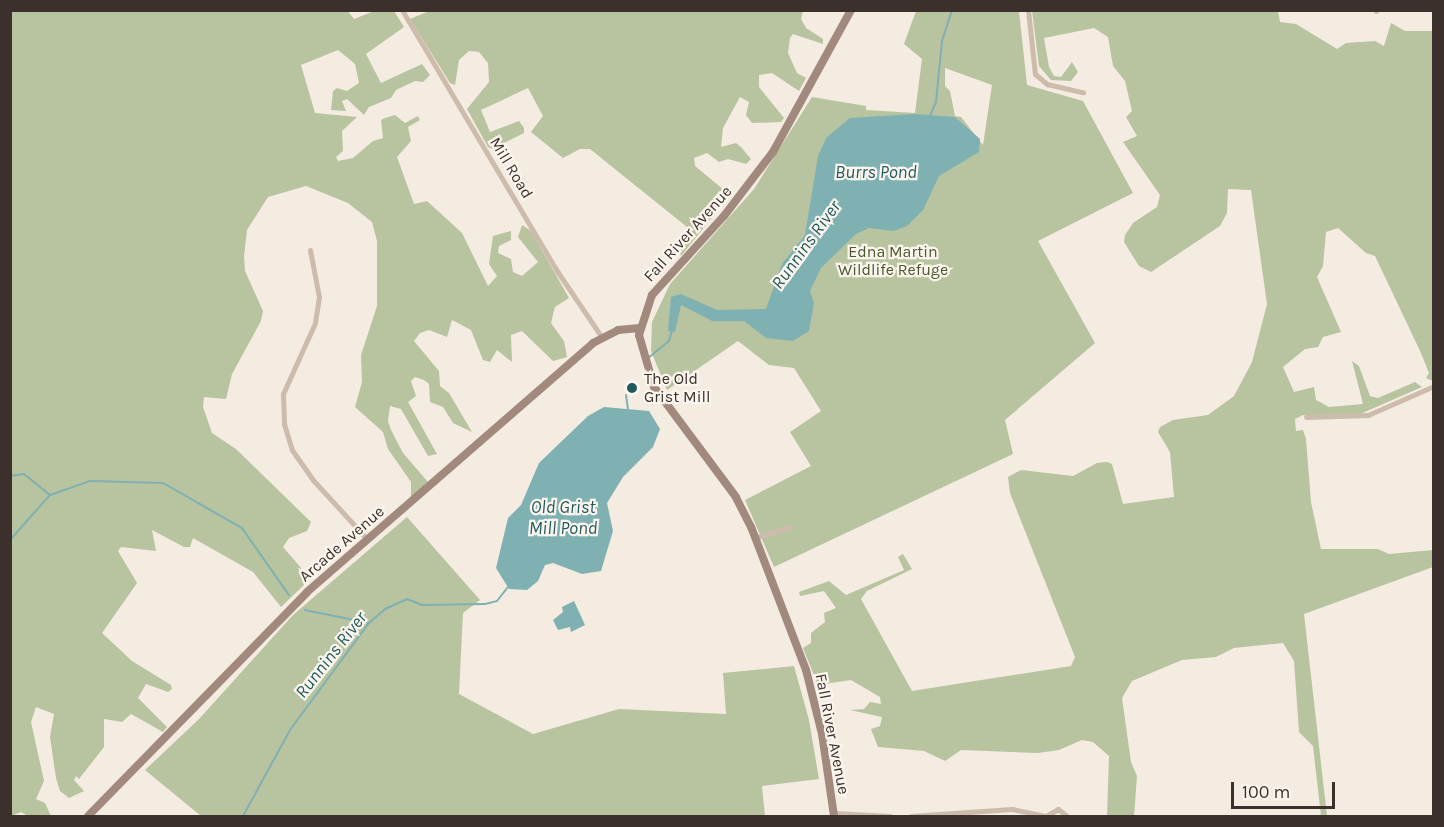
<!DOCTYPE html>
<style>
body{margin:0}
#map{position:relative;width:1444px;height:827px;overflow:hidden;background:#f4ebe1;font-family:Karla,sans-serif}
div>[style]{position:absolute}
.green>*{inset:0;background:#b8c4a0}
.water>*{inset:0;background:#7fb0b2}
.stream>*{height:2px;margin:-1px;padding:0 1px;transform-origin:1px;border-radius:1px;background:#7fb0b2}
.minor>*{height:5px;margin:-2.5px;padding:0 2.5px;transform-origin:2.5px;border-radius:2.5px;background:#cdbbac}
.secondary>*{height:8px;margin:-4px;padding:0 4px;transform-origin:4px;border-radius:4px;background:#a18a7d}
.dots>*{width:16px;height:16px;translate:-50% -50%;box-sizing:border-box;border:3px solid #fbf5ee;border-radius:50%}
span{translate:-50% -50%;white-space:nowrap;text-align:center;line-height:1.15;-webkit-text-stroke:4.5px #fbf5ee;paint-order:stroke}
.street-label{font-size:16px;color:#3b302b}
.park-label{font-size:16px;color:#4a5a2e}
.poi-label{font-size:16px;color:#3b302b}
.left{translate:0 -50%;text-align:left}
.water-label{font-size:18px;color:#1f5a5e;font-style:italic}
.frame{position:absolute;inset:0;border:12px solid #3b302b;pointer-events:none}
.scale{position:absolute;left:1231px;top:782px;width:104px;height:27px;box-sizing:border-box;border:3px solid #3b302b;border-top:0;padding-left:8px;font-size:18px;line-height:21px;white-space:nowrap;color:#3b302b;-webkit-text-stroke:4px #fbf5ee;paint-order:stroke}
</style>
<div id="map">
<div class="green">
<div style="clip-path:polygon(347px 10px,354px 19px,374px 11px,394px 11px,404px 27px,366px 54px,381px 83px,422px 64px,430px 75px,423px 82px,415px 81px,396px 90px,391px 98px,369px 107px,364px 115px,347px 99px,342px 101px,346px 111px,331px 110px,333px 91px,337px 88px,347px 91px,359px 83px,355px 64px,338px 50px,301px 65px,315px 113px,357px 117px,342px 131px,343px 151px,336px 157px,338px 161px,353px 158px,373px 141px,383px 138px,381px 120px,385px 118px,395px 115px,405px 123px,418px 116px,420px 120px,408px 127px,411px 141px,397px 157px,414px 204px,427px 201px,462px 233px,488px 286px,497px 276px,489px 264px,493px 236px,511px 231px,511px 240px,499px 246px,498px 253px,511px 259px,513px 272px,522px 276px,538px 262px,518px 237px,522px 225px,531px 231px,569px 298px,555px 307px,551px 323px,564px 341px,567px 357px,553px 361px,522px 331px,511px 335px,512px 362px,497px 350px,490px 362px,483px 360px,471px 330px,452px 320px,447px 337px,429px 330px,420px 333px,414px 341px,439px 371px,440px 386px,449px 393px,472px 432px,453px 423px,443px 407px,430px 402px,429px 384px,424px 380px,415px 377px,411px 381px,416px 396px,408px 402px,437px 454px,428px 456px,401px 409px,390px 406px,388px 421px,391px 430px,403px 453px,428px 482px,411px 499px,411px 482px,388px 449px,383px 432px,355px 407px,362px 382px,361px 355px,377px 306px,377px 241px,372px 222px,348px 203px,306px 186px,268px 197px,247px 230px,244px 256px,245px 271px,263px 311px,261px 321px,232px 374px,226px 399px,204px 397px,203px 407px,212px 433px,236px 449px,311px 522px,307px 531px,289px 538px,283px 547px,302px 569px,304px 585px,281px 607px,253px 572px,193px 538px,190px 547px,184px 547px,152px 530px,156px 551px,121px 547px,118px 551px,137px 583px,102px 633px,132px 661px,171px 685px,172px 689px,168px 692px,146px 684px,138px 698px,167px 727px,163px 732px,131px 714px,122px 722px,104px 719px,104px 747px,79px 779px,76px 776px,74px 780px,84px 791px,69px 798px,60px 791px,56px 778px,50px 737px,54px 714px,36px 707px,31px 722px,44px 781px,36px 799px,45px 803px,51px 816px,28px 816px,21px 812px,11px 816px,10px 11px)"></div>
<div style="clip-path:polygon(432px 10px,803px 11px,801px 19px,806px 28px,823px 39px,823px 44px,793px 34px,790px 38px,788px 53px,797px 73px,806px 78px,799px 91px,772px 73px,759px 75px,759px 87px,784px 118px,781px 122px,752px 123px,746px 115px,749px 102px,740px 97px,723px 128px,721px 147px,736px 143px,741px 147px,751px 159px,746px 164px,728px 159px,719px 162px,707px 153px,694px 158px,695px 166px,730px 195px,681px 256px,678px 248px,692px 231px,590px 149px,580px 149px,563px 158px,531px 132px,543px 116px,528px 88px,481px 110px,490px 132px,519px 121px,524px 128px,524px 133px,492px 149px,488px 147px,467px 109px,489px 82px,488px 63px,479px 52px,469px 51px,459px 60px,455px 85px,450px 83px,410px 19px)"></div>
<div style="clip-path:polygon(evenodd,916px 11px,1019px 11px,1027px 85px,1083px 101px,1133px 193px,1038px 241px,1095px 343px,1005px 420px,1013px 454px,774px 567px,745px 500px,811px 466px,790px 432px,821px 411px,794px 368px,769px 365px,738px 341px,667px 390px,651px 351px,652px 322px,670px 284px,754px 189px,812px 97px,866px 106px,866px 110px,915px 113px,922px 59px,904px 44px,916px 11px,945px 68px,992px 85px,983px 145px,961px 117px,955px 116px,950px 91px,945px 86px,945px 68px)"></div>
<div style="clip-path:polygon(1032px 11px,1278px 11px,1280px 22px,1296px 24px,1337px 49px,1346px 43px,1375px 41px,1384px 46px,1391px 23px,1405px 31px,1433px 31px,1433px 381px,1426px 378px,1429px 373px,1421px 353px,1375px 256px,1366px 253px,1338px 228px,1326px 232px,1323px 266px,1317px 277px,1341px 332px,1323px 337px,1318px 347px,1305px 349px,1283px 367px,1294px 392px,1314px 387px,1316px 400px,1329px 407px,1363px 404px,1352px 361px,1359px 366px,1370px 396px,1378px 398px,1415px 382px,1422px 387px,1351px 418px,1324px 419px,1303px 415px,1295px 419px,1296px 431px,1303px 430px,1306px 439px,1311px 502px,1321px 549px,1378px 549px,1389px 554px,1433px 550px,1433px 567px,1304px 614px,1327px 816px,1321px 816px,1313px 746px,1299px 732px,1294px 661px,1283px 643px,1234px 648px,1216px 657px,1182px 660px,1132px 681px,1122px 698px,1131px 762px,1137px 776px,1134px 816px,1107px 816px,1109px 756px,1093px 742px,1082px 740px,1059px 750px,1038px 753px,961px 750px,945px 761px,924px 751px,878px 747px,871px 729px,880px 726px,882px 717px,850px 710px,864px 709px,870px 702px,881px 704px,880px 697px,851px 680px,818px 685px,803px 648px,811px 643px,811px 633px,825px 622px,824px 613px,836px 608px,824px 591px,800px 596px,799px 592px,829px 581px,846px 595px,904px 570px,898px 557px,903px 554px,912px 569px,867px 591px,861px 599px,912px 691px,1071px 666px,1075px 657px,1010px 493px,1008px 477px,1021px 470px,1073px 476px,1097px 463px,1107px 462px,1112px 464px,1123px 504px,1174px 497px,1170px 452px,1158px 432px,1160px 427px,1173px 420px,1208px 415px,1234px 396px,1252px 362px,1267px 304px,1251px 190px,1228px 189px,1227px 213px,1220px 226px,1151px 272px,1139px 266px,1124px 242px,1125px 235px,1133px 223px,1157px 207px,1160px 195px,1123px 142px,1137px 136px,1126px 117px,1132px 111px,1125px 81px,1113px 66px,1108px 37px,1094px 28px,1044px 38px,1049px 67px,1054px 76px,1061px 77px,1072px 62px,1078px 72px,1071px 81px,1051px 80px,1039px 66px)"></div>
<div style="clip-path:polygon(407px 517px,480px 600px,463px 613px,459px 694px,533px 734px,619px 709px,726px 714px,723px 673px,794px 666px,809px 720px,819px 779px,762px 786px,765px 816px,201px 816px,145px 770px,199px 719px,293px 615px)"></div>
</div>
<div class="water">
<div style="clip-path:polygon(915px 114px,955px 117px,980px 139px,979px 152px,939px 176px,923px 210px,907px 226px,894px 231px,869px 228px,856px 234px,821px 268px,810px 291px,814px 303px,809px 331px,793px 341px,766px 338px,744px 321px,712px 321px,681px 305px,675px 332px,668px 331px,671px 297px,681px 294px,717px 310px,766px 309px,782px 264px,805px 235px,818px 156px,826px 138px,850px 118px)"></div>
<div style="clip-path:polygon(604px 407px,649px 411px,660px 429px,653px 447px,623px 477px,607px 503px,613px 531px,601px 571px,582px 574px,553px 563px,545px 565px,538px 581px,527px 590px,509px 589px,496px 568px,508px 518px,521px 505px,539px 463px,588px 416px)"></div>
<div style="clip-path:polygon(574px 601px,585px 625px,571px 632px,570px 627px,558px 630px,553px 620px,563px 612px,562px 607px)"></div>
</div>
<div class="stream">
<div style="left:930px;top:116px;width:15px;rotate:-67deg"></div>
<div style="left:936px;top:102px;width:61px;rotate:-84.4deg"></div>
<div style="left:942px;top:41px;width:33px;rotate:-72deg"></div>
<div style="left:648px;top:358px;width:27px;rotate:-39deg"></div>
<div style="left:669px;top:341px;width:11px;rotate:-75deg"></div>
<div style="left:626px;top:395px;width:14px;rotate:82deg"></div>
<div style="left:10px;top:476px;width:14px;rotate:-8deg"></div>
<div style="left:24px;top:474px;width:33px;rotate:39deg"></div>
<div style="left:10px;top:540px;width:60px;rotate:-48.4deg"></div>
<div style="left:50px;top:495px;width:42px;rotate:-19.3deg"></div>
<div style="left:90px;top:481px;width:73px;rotate:1.6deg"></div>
<div style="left:163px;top:483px;width:91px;rotate:29.7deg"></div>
<div style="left:242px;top:528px;width:82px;rotate:55deg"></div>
<div style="left:305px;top:610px;width:65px;rotate:11.5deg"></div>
<div style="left:243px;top:816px;width:98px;rotate:-61.3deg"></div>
<div style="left:290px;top:730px;width:133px;rotate:-53.6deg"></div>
<div style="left:369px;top:623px;width:21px;rotate:-41deg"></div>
<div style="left:385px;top:609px;width:24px;rotate:-24deg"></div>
<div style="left:407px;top:599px;width:16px;rotate:22deg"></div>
<div style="left:422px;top:605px;width:63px;rotate:-0.9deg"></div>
<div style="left:485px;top:604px;width:12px;rotate:-14deg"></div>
<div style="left:497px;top:601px;width:18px;rotate:-52deg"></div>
</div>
<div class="minor">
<div style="left:402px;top:10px;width:304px;rotate:59.3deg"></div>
<div style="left:557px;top:271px;width:78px;rotate:55.9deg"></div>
<div style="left:1028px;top:10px;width:64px;rotate:83.8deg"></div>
<div style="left:1035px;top:74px;width:16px;rotate:40deg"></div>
<div style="left:1047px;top:84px;width:37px;rotate:13deg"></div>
<div style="left:1376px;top:10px;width:1px;rotate:90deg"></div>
<div style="left:310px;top:250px;width:48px;rotate:79.2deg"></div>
<div style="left:319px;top:297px;width:26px;rotate:99deg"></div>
<div style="left:315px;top:323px;width:78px;rotate:114.3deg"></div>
<div style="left:283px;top:394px;width:30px;rotate:88deg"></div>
<div style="left:284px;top:424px;width:27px;rotate:73deg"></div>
<div style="left:292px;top:450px;width:37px;rotate:55deg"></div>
<div style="left:313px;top:480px;width:81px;rotate:47.5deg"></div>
<div style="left:1306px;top:417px;width:62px;rotate:-1.8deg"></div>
<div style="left:1368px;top:415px;width:72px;rotate:-23.7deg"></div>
<div style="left:755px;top:538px;width:36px;rotate:-18deg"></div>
<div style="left:834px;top:813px;width:56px;rotate:3.1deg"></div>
<div style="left:911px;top:816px;width:101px;rotate:-4deg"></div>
<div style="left:1012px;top:809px;width:34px;rotate:12deg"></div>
<div style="left:1046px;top:816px;width:14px;rotate:-30deg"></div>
<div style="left:1058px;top:809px;width:11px;rotate:38deg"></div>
</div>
<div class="secondary">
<div style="left:88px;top:816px;width:313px;rotate:-45.6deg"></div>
<div style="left:307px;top:592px;width:379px;rotate:-41deg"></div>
<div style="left:593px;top:343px;width:28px;rotate:-27deg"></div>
<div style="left:618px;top:330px;width:22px;rotate:-5deg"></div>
<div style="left:834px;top:816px;width:83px;rotate:-98.3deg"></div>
<div style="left:822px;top:734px;width:66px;rotate:-104deg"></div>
<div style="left:806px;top:670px;width:153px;rotate:-111deg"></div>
<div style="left:751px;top:527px;width:34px;rotate:-117deg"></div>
<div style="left:736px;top:497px;width:137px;rotate:-126.7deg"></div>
<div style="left:654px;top:387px;width:54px;rotate:-106.1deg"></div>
<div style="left:639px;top:335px;width:42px;rotate:-72deg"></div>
<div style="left:652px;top:295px;width:107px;rotate:-47.7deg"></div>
<div style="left:724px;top:216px;width:81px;rotate:-52.6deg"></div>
<div style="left:773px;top:152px;width:162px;rotate:-61.2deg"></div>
</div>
<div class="dots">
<div style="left:632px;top:388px;background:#1f5a5e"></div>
</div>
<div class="street-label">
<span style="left:511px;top:168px;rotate:59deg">Mill Road</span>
<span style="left:688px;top:234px;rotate:-48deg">Fall River Avenue</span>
<span style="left:342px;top:544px;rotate:-41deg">Arcade Avenue</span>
<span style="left:832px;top:734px;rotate:79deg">Fall River Avenue</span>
</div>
<div class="park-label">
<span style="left:893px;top:261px">Edna Martin<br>Wildlife Refuge</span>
</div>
<div class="poi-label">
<span class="left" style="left:644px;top:388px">The Old<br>Grist Mill</span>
</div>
<div class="water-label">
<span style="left:876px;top:172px">Burrs Pond</span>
<span style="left:806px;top:245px;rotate:-54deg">Runnins River</span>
<span style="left:563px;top:518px">Old Grist<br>Mill Pond</span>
<span style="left:331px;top:655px;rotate:-52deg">Runnins River</span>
</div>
<div class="frame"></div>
<div class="scale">100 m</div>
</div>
